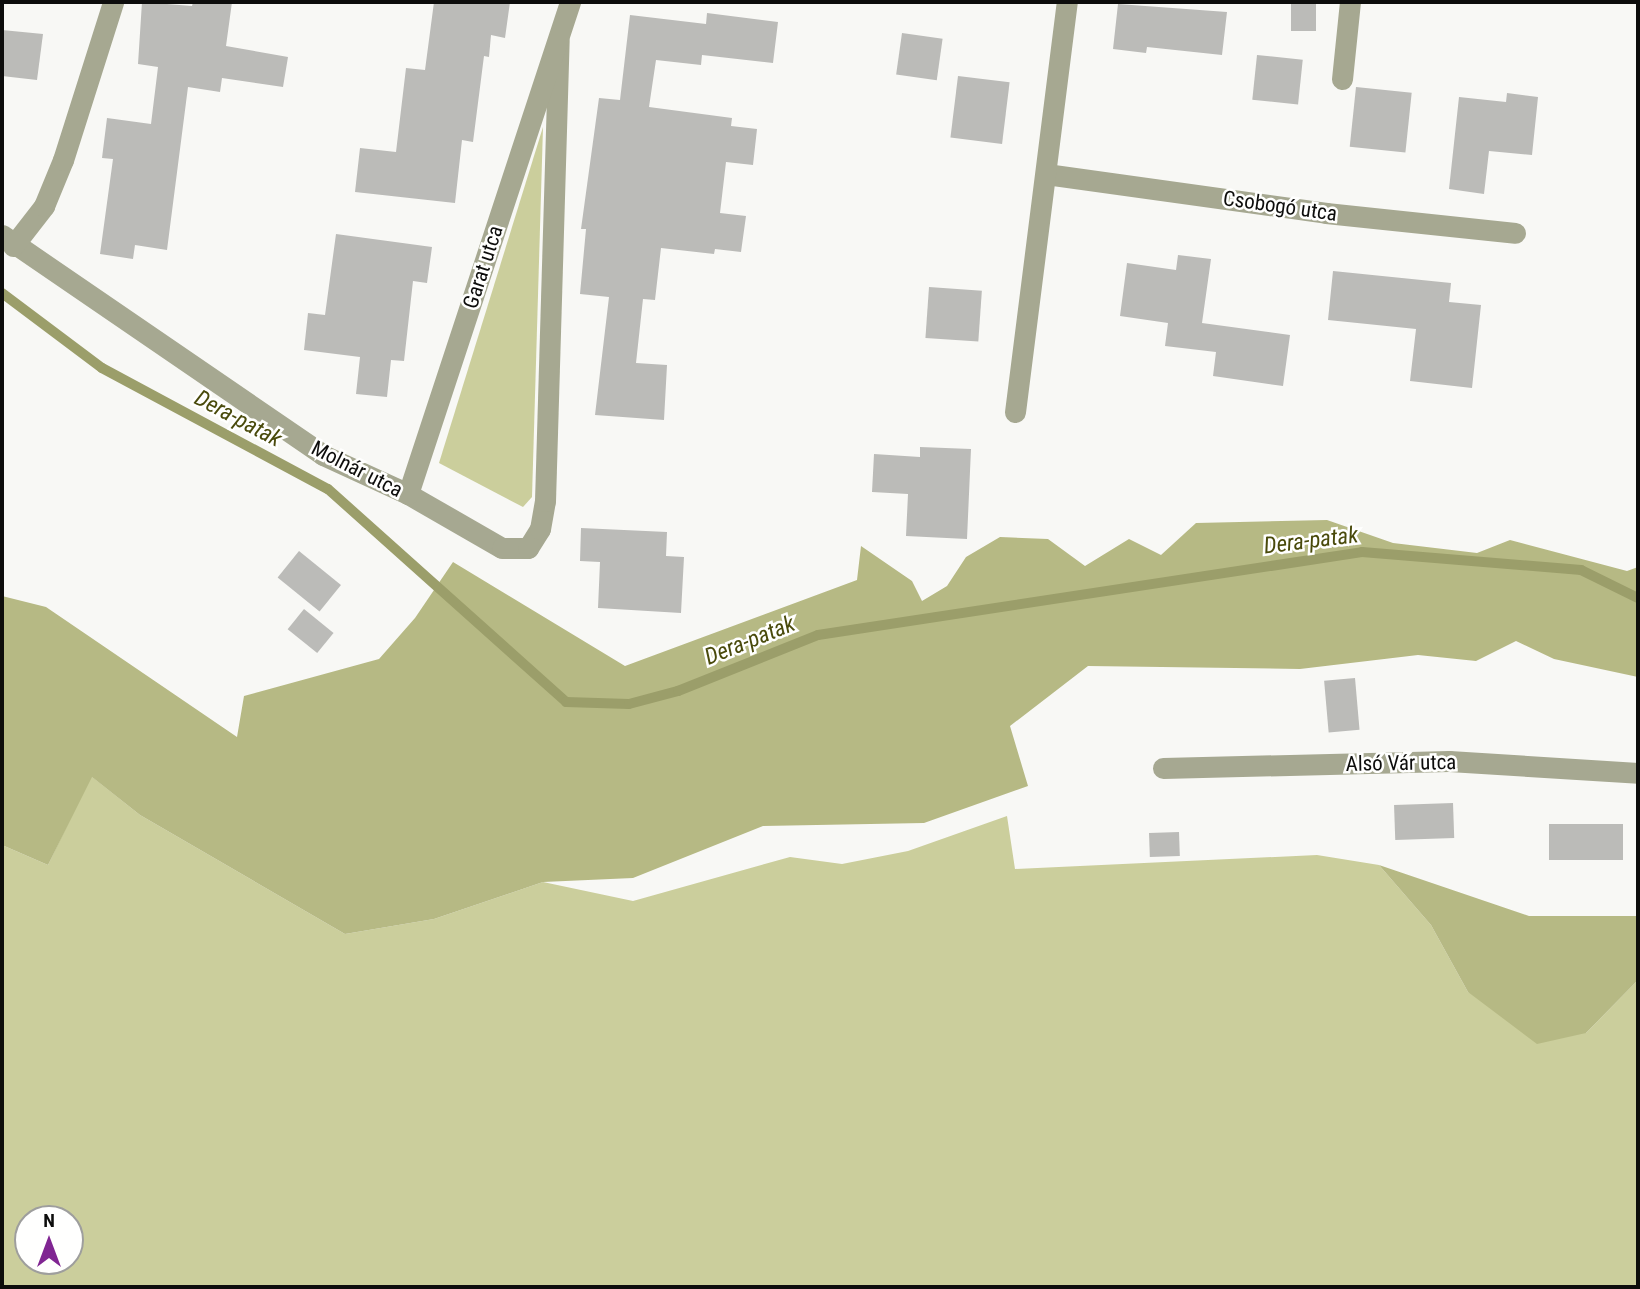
<!DOCTYPE html>
<meta charset="utf-8">
<style>
body{margin:0}
#map{position:relative;width:1640px;height:1289px;overflow:hidden;background:#f8f8f5;font-family:"Roboto Condensed",sans-serif}
div>[style]{position:absolute}
.green>*{inset:0;background:#cbce9c}
.forest>*{inset:0;background:#b6b984}
.stream>*{height:10px;margin:-5px;padding:0 5px;transform-origin:5px;border-radius:5px;background:#9b9e6a}
.building>*{inset:0;background:#bbbbb8;transform-origin:0 0}
.minor>*{height:21px;margin:-10.5px;padding:0 10.5px;transform-origin:10.5px;border-radius:10.5px;background:#a6a891}
span{translate:-50% -50%;white-space:nowrap;text-align:center;line-height:1.15;-webkit-text-stroke:5px #fffffe;paint-order:stroke}
.street-label{font-size:21px;color:#0d0d0c}
.water-label{font-size:23px;color:#494a0b;font-style:italic}
.frame{position:absolute;inset:0;border:4px solid #0d0d0c;pointer-events:none}
.north{position:absolute;left:14px;top:1205px;width:70px;height:70px;box-sizing:border-box;background:#fffffe;border:2px solid #9e9e9d;border-radius:50%;rotate:0deg;font-size:19px;font-weight:700;line-height:28px;text-align:center;color:#0d0d0c}
.north::after{content:'';display:block;margin:auto;width:24px;height:32px;background:#802592;clip-path:polygon(50% 0,100% 100%,50% 72%,0 100%)}
</style>
<div id="map">
<div class="green">
<div style="clip-path:polygon(543px 127px,532px 497px,523px 507px,439px 463px)"></div>
<div style="clip-path:polygon(evenodd,91px 776px,140px 815px,345px 934px,434px 919px,543px 882px,633px 901px,790px 857px,842px 864px,908px 851px,1007px 816px,1015px 869px,1317px 855px,1379px 865px,1431px 925px,1468px 992px,1586px 1033px,1638px 980px,1638px 1287px,2px 1287px,2px 845px,48px 865px,91px 776px,28px 1219px,70px 1219px,70px 1261px,28px 1261px,28px 1219px)"></div>
</div>
<div class="forest">
<div style="clip-path:polygon(1327px 520px,1393px 543px,1477px 553px,1510px 540px,1627px 571px,1638px 567px,1638px 677px,1554px 659px,1516px 641px,1476px 661px,1418px 655px,1300px 669px,1088px 666px,1010px 726px,1028px 786px,924px 823px,763px 826px,633px 878px,543px 882px,434px 919px,345px 934px,140px 815px,92px 777px,48px 865px,2px 845px,2px 596px,46px 607px,237px 737px,244px 696px,379px 659px,415px 618px,453px 562px,625px 666px,857px 580px,861px 546px,912px 581px,922px 601px,947px 586px,966px 557px,1000px 537px,1048px 539px,1085px 566px,1129px 539px,1161px 555px,1196px 523px)"></div>
<div style="clip-path:polygon(1379px 865px,1529px 916px,1638px 916px,1638px 980px,1586px 1033px,1537px 1044px,1468px 992px,1431px 925px)"></div>
</div>
<div class="stream">
<div style="left:2px;top:293px;width:125px;rotate:36.9deg"></div>
<div style="left:102px;top:368px;width:256px;rotate:28.2deg"></div>
<div style="left:328px;top:489px;width:319px;rotate:41.8deg"></div>
<div style="left:566px;top:702px;width:63px;rotate:1.8deg"></div>
<div style="left:629px;top:704px;width:51px;rotate:-14.9deg"></div>
<div style="left:678px;top:691px;width:151px;rotate:-21.8deg"></div>
<div style="left:818px;top:635px;width:550px;rotate:-8.67deg"></div>
<div style="left:1362px;top:552px;width:220px;rotate:4.7deg"></div>
<div style="left:1581px;top:570px;width:64px;rotate:26.2deg"></div>
</div>
<div class="building">
<div style="clip-path:polygon(142px 2px,192px 6px,193px 2px,232px 2px,226px 46px,288px 57px,283px 87px,222px 78px,220px 92px,188px 87px,167px 250px,135px 245px,133px 259px,100px 254px,113px 159px,102px 158px,107px 118px,151px 124px,158px 67px,138px 64px)"></div>
<div style="clip-path:polygon(434px 2px,510px 2px,505px 38px,491px 35px,489px 57px,484px 56px,473px 142px,462px 140px,455px 203px,355px 192px,360px 148px,396px 152px,406px 68px,425px 70px)"></div>
<div style="left:1291px;top:2px;width:25px;height:29px"></div>
<div style="clip-path:polygon(1118px 4px,1227px 12px,1222px 55px,1147px 47px,1146px 53px,1113px 49px)"></div>
<div style="clip-path:polygon(707px 13px,778px 22px,773px 63px,702px 55px,701px 65px,656px 60px,649px 107px,732px 118px,731px 126px,757px 129px,753px 165px,726px 162px,720px 213px,746px 216px,741px 252px,715px 249px,714px 254px,661px 248px,655px 300px,643px 299px,636px 363px,667px 365px,664px 420px,595px 415px,609px 297px,580px 294px,586px 229px,581px 229px,599px 98px,620px 100px,630px 15px,706px 24px)"></div>
<div style="clip-path:polygon(2px 30px,43px 34px,37px 80px,2px 76px)"></div>
<div style="left:902px;top:33px;width:41px;height:42px;rotate:8deg"></div>
<div style="left:1257px;top:55px;width:46px;height:45px;rotate:6deg"></div>
<div style="left:958px;top:76px;width:52px;height:62px;rotate:7deg"></div>
<div style="left:1356px;top:87px;width:56px;height:60px;rotate:6deg"></div>
<div style="clip-path:polygon(1507px 93px,1538px 97px,1532px 155px,1489px 151px,1484px 194px,1449px 189px,1459px 97px,1506px 102px)"></div>
<div style="clip-path:polygon(336px 234px,432px 247px,427px 283px,413px 281px,404px 361px,391px 360px,387px 397px,356px 394px,360px 357px,304px 350px,308px 313px,325px 315px)"></div>
<div style="clip-path:polygon(1178px 255px,1211px 259px,1202px 323px,1290px 335px,1283px 386px,1213px 376px,1216px 352px,1165px 346px,1168px 323px,1120px 316px,1127px 263px,1176px 270px)"></div>
<div style="clip-path:polygon(1333px 271px,1451px 283px,1449px 302px,1481px 305px,1472px 388px,1410px 381px,1416px 329px,1328px 320px)"></div>
<div style="left:929px;top:287px;width:53px;height:51px;rotate:4deg"></div>
<div style="clip-path:polygon(920px 447px,971px 449px,967px 539px,906px 536px,908px 494px,872px 492px,874px 454px,920px 457px)"></div>
<div style="clip-path:polygon(581px 528px,667px 532px,666px 556px,684px 557px,681px 613px,598px 608px,600px 562px,580px 561px)"></div>
<div style="left:299px;top:551px;width:54px;height:34px;rotate:39deg"></div>
<div style="left:304px;top:609px;width:38px;height:26px;rotate:39deg"></div>
<div style="left:1355px;top:678px;width:52px;height:31px;rotate:85deg"></div>
<div style="left:1453px;top:803px;width:35px;height:59px;rotate:88deg"></div>
<div style="left:1549px;top:824px;width:74px;height:36px"></div>
<div style="left:1179px;top:832px;width:24px;height:30px;rotate:88deg"></div>
</div>
<div class="minor">
<div style="left:1342px;top:79px;width:77px;rotate:-84.1deg"></div>
<div style="left:1046px;top:174px;width:283px;rotate:7.9deg"></div>
<div style="left:1326px;top:213px;width:190px;rotate:6deg"></div>
<div style="left:2px;top:235px;width:389px;rotate:34.4deg"></div>
<div style="left:323px;top:455px;width:94px;rotate:24.6deg"></div>
<div style="left:408px;top:494px;width:108px;rotate:29.9deg"></div>
<div style="left:502px;top:548px;width:26px"></div>
<div style="left:528px;top:548px;width:22px;rotate:-58deg"></div>
<div style="left:540px;top:529px;width:28px;rotate:-80deg"></div>
<div style="left:545px;top:501px;width:461px;rotate:-88.3deg"></div>
<div style="left:13px;top:246px;width:51px;rotate:-52.2deg"></div>
<div style="left:44px;top:206px;width:50px;rotate:-67.6deg"></div>
<div style="left:63px;top:160px;width:166px;rotate:-72.4deg"></div>
<div style="left:1015px;top:412px;width:413px;rotate:-82.8deg"></div>
<div style="left:408px;top:494px;width:518px;rotate:-71.77deg"></div>
<div style="left:1163px;top:768px;width:286px;rotate:-1.4deg"></div>
<div style="left:1449px;top:761px;width:189px;rotate:3.6deg"></div>
</div>
<div class="street-label">
<span style="left:1280px;top:206px;rotate:8deg">Csobogó utca</span>
<span style="left:483px;top:267px;rotate:-72deg">Garat utca</span>
<span style="left:357px;top:469px;rotate:27deg">Molnár utca</span>
<span style="left:1401px;top:763px;rotate:-1deg">Alsó Vár utca</span>
</div>
<div class="water-label">
<span style="left:238px;top:419px;rotate:28deg">Dera-patak</span>
<span style="left:1311px;top:541px;rotate:-7deg">Dera-patak</span>
<span style="left:750px;top:641px;rotate:-22deg">Dera-patak</span>
</div>
<div class="frame"></div>
<div class="north">N</div>
</div>
